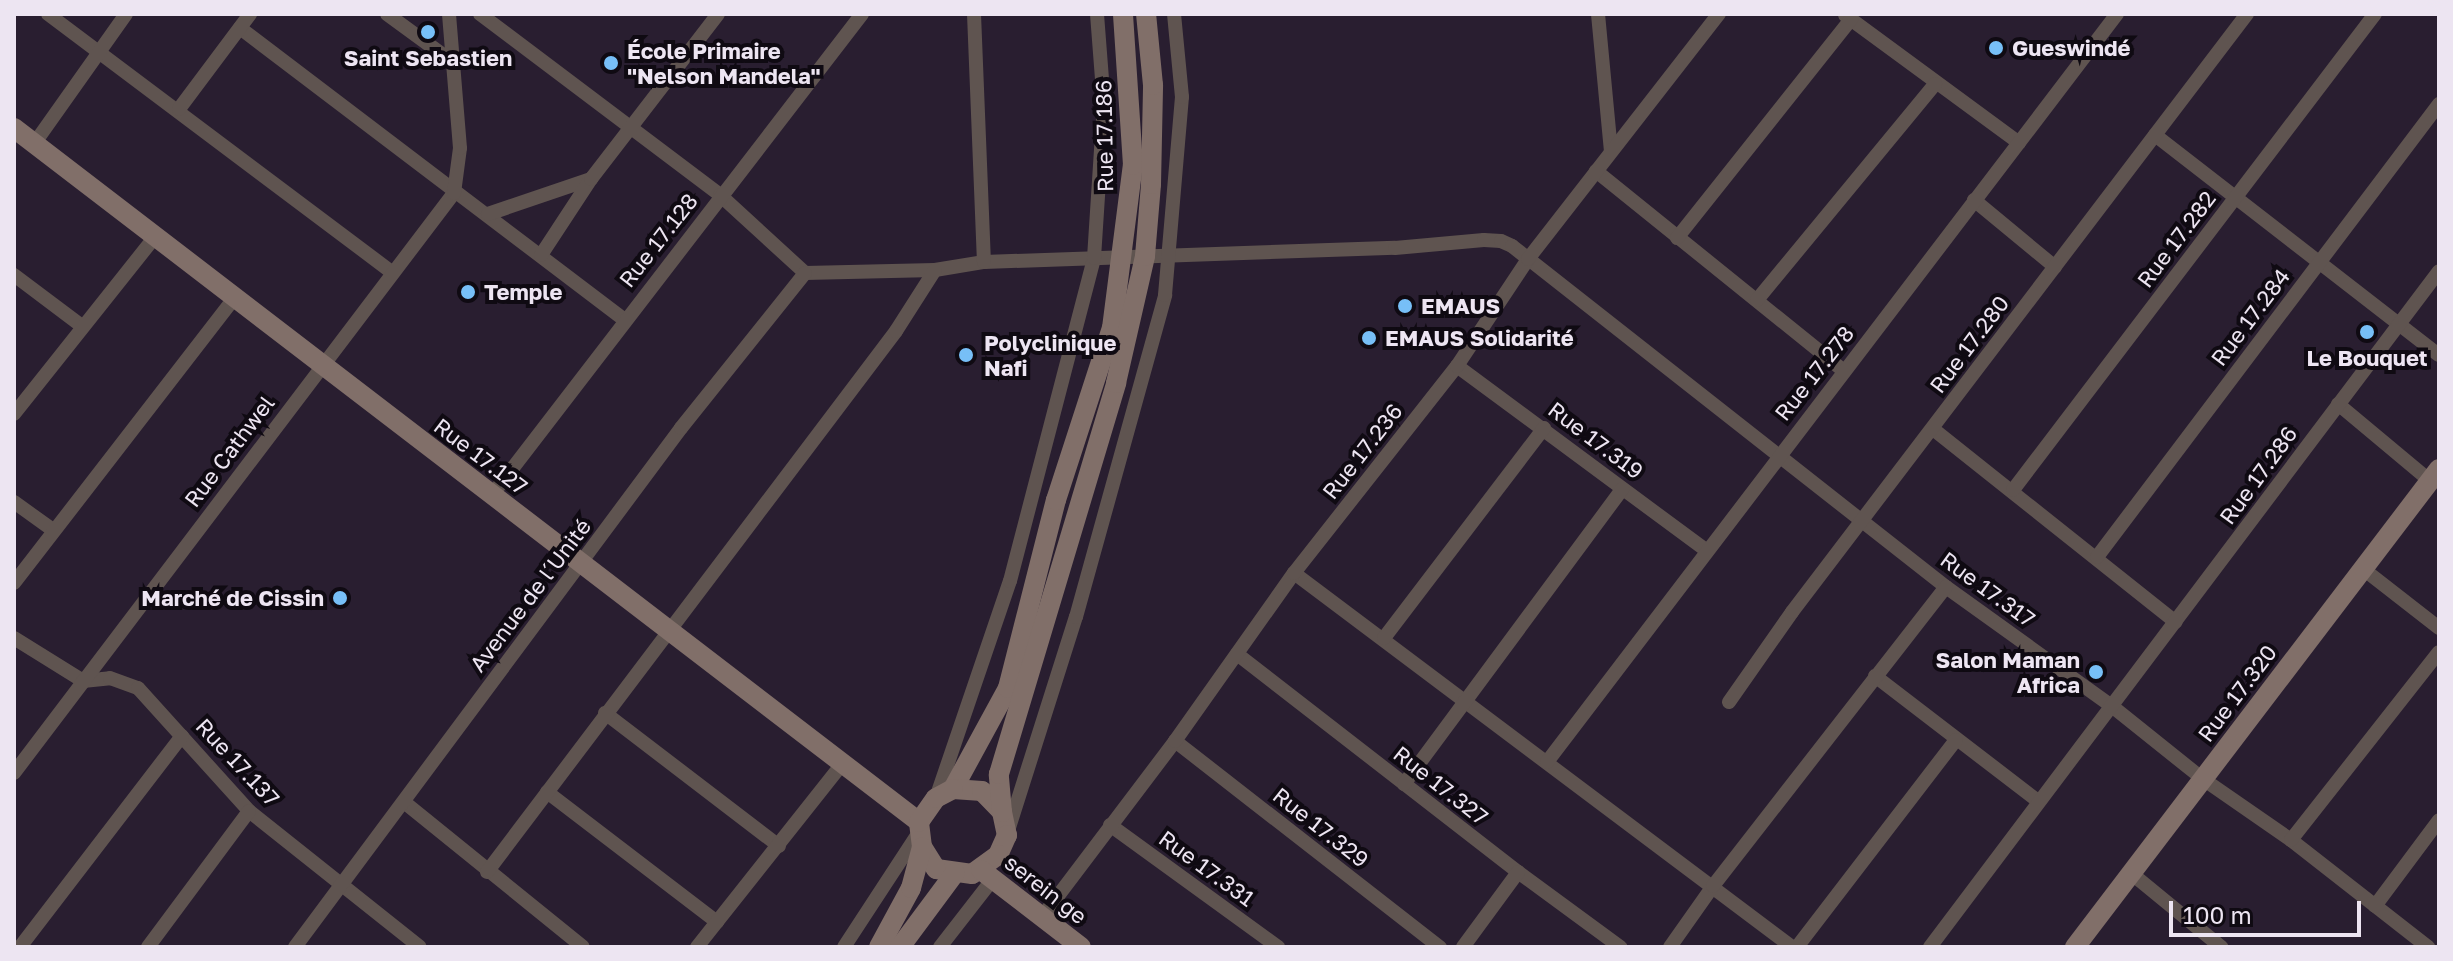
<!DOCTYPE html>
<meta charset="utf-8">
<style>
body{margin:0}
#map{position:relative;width:2453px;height:961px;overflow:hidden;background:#291e30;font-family:"Golos Text",sans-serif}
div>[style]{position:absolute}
.street>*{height:14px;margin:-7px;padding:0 7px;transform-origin:7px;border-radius:7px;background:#5f5450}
.secondary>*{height:20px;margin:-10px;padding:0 10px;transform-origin:10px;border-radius:10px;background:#816f69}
.dots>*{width:22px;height:22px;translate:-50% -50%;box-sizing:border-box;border:4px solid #0f0a12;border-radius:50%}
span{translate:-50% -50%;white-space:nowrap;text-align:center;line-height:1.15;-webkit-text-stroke:8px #0f0a12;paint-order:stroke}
.poi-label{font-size:22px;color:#ede5f2;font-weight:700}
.left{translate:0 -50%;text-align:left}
.right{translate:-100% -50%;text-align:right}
.street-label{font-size:22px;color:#ede5f2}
.frame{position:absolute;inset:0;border:16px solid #ede5f2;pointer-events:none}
.scale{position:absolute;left:2169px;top:901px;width:192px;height:36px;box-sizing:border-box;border:4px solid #ede5f2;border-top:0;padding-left:10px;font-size:24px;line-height:28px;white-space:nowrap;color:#ede5f2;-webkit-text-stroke:6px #0f0a12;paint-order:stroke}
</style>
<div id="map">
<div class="street">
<div style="left:48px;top:14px;width:431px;rotate:36.9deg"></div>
<div style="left:387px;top:14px;width:83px;rotate:36.2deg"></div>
<div style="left:480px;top:14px;width:301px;rotate:37deg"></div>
<div style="left:720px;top:195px;width:115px;rotate:42.5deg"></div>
<div style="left:805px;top:273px;width:130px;rotate:-1.3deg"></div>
<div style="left:935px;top:270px;width:50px;rotate:-9.3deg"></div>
<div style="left:984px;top:262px;width:411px;rotate:-2deg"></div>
<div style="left:1395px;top:248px;width:89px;rotate:-5.1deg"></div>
<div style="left:1484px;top:240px;width:17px;rotate:3deg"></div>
<div style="left:1501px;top:241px;width:12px;rotate:24deg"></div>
<div style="left:1512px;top:246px;width:552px;rotate:38.16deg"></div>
<div style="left:1946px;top:587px;width:206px;rotate:35.7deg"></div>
<div style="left:2113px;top:707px;width:115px;rotate:38.7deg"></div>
<div style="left:2203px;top:779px;width:107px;rotate:34.7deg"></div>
<div style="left:2291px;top:840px;width:174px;rotate:38deg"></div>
<div style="left:974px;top:14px;width:248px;rotate:87.7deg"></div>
<div style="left:1598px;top:14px;width:138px;rotate:84.6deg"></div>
<div style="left:1845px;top:15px;width:216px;rotate:36.3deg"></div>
<div style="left:240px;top:28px;width:482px;rotate:37.2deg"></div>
<div style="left:179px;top:109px;width:119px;rotate:-53.2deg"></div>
<div style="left:2155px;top:135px;width:359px;rotate:37.8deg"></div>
<div style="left:34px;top:144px;width:159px;rotate:-54.7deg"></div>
<div style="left:1596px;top:171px;width:319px;rotate:38.9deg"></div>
<div style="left:1974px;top:200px;width:105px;rotate:39.6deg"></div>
<div style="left:488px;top:214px;width:109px;rotate:-18.8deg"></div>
<div style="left:1677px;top:238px;width:280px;rotate:-51.5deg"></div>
<div style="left:541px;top:255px;width:91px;rotate:-56.7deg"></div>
<div style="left:591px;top:179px;width:208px;rotate:-52.4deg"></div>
<div style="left:14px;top:275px;width:85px;rotate:36.9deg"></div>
<div style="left:1757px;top:300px;width:280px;rotate:-50.5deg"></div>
<div style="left:1457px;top:366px;width:311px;rotate:36.5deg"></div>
<div style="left:2338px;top:404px;width:120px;rotate:39.9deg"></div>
<div style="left:14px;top:414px;width:226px;rotate:-51.5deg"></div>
<div style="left:1933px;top:429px;width:310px;rotate:38.5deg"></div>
<div style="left:2013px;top:490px;width:598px;rotate:-52.75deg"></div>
<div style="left:492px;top:495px;width:607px;rotate:-52.43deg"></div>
<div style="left:14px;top:502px;width:48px;rotate:35.7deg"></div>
<div style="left:2097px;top:557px;width:568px;rotate:-52.95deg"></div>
<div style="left:2362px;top:568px;width:98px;rotate:37.9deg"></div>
<div style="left:1294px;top:573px;width:623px;rotate:36.91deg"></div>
<div style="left:14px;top:583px;width:360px;rotate:-52.3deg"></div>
<div style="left:14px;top:638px;width:81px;rotate:31.9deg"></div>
<div style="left:83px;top:681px;width:27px;rotate:-6deg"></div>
<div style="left:110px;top:678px;width:30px;rotate:20deg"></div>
<div style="left:138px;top:688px;width:166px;rotate:47.9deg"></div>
<div style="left:249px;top:811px;width:218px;rotate:38.5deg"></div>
<div style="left:1384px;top:638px;width:264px;rotate:-52.7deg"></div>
<div style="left:1237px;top:654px;width:356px;rotate:37.8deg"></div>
<div style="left:1518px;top:872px;width:127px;rotate:36.3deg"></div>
<div style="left:1875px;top:676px;width:205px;rotate:37.5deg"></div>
<div style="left:1729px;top:702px;width:110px;rotate:-55deg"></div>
<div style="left:1792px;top:612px;width:751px;rotate:-52.73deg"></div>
<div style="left:605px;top:713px;width:219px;rotate:37.4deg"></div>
<div style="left:1175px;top:741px;width:336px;rotate:37.9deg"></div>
<div style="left:1547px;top:762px;width:940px;rotate:-52.69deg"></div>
<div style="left:14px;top:773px;width:728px;rotate:-52.82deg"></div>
<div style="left:454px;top:193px;width:45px;rotate:-82.4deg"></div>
<div style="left:460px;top:148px;width:134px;rotate:-94.7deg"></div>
<div style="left:1404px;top:784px;width:367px;rotate:-53.5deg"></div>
<div style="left:547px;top:792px;width:214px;rotate:37.4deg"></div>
<div style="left:936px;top:798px;width:229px;rotate:-71.2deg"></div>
<div style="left:1010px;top:581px;width:334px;rotate:-75.4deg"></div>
<div style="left:1094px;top:258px;width:153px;rotate:-86.3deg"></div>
<div style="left:1104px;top:105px;width:91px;rotate:-94.4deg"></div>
<div style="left:404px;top:802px;width:230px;rotate:39deg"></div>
<div style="left:1110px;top:825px;width:208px;rotate:36deg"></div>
<div style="left:1007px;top:834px;width:228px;rotate:-72.4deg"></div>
<div style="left:1076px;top:617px;width:334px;rotate:-74.5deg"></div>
<div style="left:1165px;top:295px;width:199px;rotate:-85.1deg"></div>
<div style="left:1182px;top:97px;width:83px;rotate:-95.5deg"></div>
<div style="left:2291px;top:840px;width:239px;rotate:-51.8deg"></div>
<div style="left:487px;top:872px;width:678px;rotate:-52.91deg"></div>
<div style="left:896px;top:331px;width:72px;rotate:-57.4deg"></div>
<div style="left:2131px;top:873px;width:117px;rotate:39.4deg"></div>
<div style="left:2375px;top:906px;width:107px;rotate:-53.3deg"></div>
<div style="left:1042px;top:917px;width:221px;rotate:-52.9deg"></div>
<div style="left:1175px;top:741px;width:206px;rotate:-54.7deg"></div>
<div style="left:1294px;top:573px;width:263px;rotate:-51.8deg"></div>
<div style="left:1457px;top:366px;width:128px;rotate:-56.4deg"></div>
<div style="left:1528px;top:259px;width:311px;rotate:-52.1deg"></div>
<div style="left:20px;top:947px;width:266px;rotate:-52.5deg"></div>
<div style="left:148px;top:947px;width:169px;rotate:-53.4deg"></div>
<div style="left:295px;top:947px;width:647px;rotate:-53.36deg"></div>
<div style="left:681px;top:428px;width:198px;rotate:-51.3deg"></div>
<div style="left:697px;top:947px;width:235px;rotate:-51.6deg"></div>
<div style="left:844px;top:947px;width:139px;rotate:-56.8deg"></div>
<div style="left:940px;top:947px;width:86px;rotate:-52.1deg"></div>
<div style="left:1463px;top:947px;width:93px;rotate:-53.7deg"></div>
<div style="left:1670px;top:947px;width:75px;rotate:-54.8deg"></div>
<div style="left:1713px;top:886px;width:379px;rotate:-52.1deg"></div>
<div style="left:1797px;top:947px;width:261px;rotate:-52.5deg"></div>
<div style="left:1930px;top:947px;width:846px;rotate:-53.02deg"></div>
</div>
<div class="secondary">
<div style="left:14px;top:128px;width:1140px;rotate:37.48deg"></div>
<div style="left:953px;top:789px;width:115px;rotate:-61.4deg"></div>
<div style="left:1008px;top:688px;width:194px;rotate:-75.7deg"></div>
<div style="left:1056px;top:500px;width:181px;rotate:-72deg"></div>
<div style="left:1112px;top:328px;width:164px;rotate:-82.7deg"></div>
<div style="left:1133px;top:165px;width:151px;rotate:-93.8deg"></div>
<div style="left:953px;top:789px;width:29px;rotate:4deg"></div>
<div style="left:982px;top:791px;width:29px;rotate:46deg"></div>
<div style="left:1002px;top:812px;width:24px;rotate:78deg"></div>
<div style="left:1007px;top:835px;width:22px;rotate:114deg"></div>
<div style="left:998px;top:855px;width:32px;rotate:144deg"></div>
<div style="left:972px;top:874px;width:36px;rotate:-172deg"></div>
<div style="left:936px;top:869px;width:26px;rotate:-122deg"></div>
<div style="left:922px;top:847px;width:25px;rotate:-97deg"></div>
<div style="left:919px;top:822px;width:29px;rotate:-55deg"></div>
<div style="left:936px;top:798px;width:19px;rotate:-28deg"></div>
<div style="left:1002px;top:812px;width:38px;rotate:-95deg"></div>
<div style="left:999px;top:774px;width:408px;rotate:-73.3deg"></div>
<div style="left:1116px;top:383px;width:130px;rotate:-77.1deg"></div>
<div style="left:1145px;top:256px;width:72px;rotate:-85.2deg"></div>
<div style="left:1151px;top:184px;width:99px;rotate:-88.8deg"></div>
<div style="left:1153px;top:85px;width:71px;rotate:-95.6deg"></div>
<div style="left:981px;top:870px;width:126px;rotate:37.6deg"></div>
<div style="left:879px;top:947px;width:67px;rotate:-61.5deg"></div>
<div style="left:911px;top:888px;width:42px;rotate:-75deg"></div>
<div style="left:900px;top:947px;width:92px;rotate:-53.4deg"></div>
<div style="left:2075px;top:947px;width:601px;rotate:-52.71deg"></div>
</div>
<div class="dots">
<div style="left:428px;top:32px;background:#77bff7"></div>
<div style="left:1996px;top:48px;background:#77bff7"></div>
<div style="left:611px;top:63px;background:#77bff7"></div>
<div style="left:468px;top:292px;background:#77bff7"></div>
<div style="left:1405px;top:306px;background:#77bff7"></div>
<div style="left:2367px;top:332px;background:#77bff7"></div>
<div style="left:1369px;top:338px;background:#77bff7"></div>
<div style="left:966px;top:355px;background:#77bff7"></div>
<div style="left:340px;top:598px;background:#77bff7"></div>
<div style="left:2096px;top:672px;background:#77bff7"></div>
</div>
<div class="poi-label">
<span class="left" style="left:2012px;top:48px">Gueswindé</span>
<span class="left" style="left:627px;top:63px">École Primaire<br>"Nelson Mandela"</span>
<span style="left:428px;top:58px">Saint Sebastien</span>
<span class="left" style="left:484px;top:292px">Temple</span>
<span class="left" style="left:1421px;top:306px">EMAUS</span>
<span class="left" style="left:1385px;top:338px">EMAUS Solidarité</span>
<span class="left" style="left:984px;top:355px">Polyclinique<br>Nafi</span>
<span style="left:2367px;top:358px">Le Bouquet</span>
<span class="right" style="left:324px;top:598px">Marché de Cissin</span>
<span class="right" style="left:2080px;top:672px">Salon Maman<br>Africa</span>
</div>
<div class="street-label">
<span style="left:1104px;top:136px;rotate:-91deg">Rue 17.186</span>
<span style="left:2176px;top:239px;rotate:-53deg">Rue 17.282</span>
<span style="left:658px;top:240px;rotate:-52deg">Rue 17.128</span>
<span style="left:2250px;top:317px;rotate:-53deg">Rue 17.284</span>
<span style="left:1969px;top:344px;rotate:-53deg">Rue 17.280</span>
<span style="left:1814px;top:373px;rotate:-52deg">Rue 17.278</span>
<span style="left:1596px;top:440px;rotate:37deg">Rue 17.319</span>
<span style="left:229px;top:451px;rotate:-53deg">Rue Cathwel</span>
<span style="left:1362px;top:451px;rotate:-52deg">Rue 17.236</span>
<span style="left:481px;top:456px;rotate:37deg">Rue 17.127</span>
<span style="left:2258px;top:475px;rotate:-54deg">Rue 17.286</span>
<span style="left:1988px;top:589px;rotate:36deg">Rue 17.317</span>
<span style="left:530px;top:595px;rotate:-53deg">Avenue de l´Unité</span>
<span style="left:2237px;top:693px;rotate:-53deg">Rue 17.320</span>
<span style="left:238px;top:762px;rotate:47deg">Rue 17.137</span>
<span style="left:1441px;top:785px;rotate:38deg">Rue 17.327</span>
<span style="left:1321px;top:827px;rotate:38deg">Rue 17.329</span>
<span style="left:1207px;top:868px;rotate:36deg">Rue 17.331</span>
<span style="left:1046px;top:889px;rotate:38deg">serein ge</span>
</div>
<div class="frame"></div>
<div class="scale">100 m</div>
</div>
